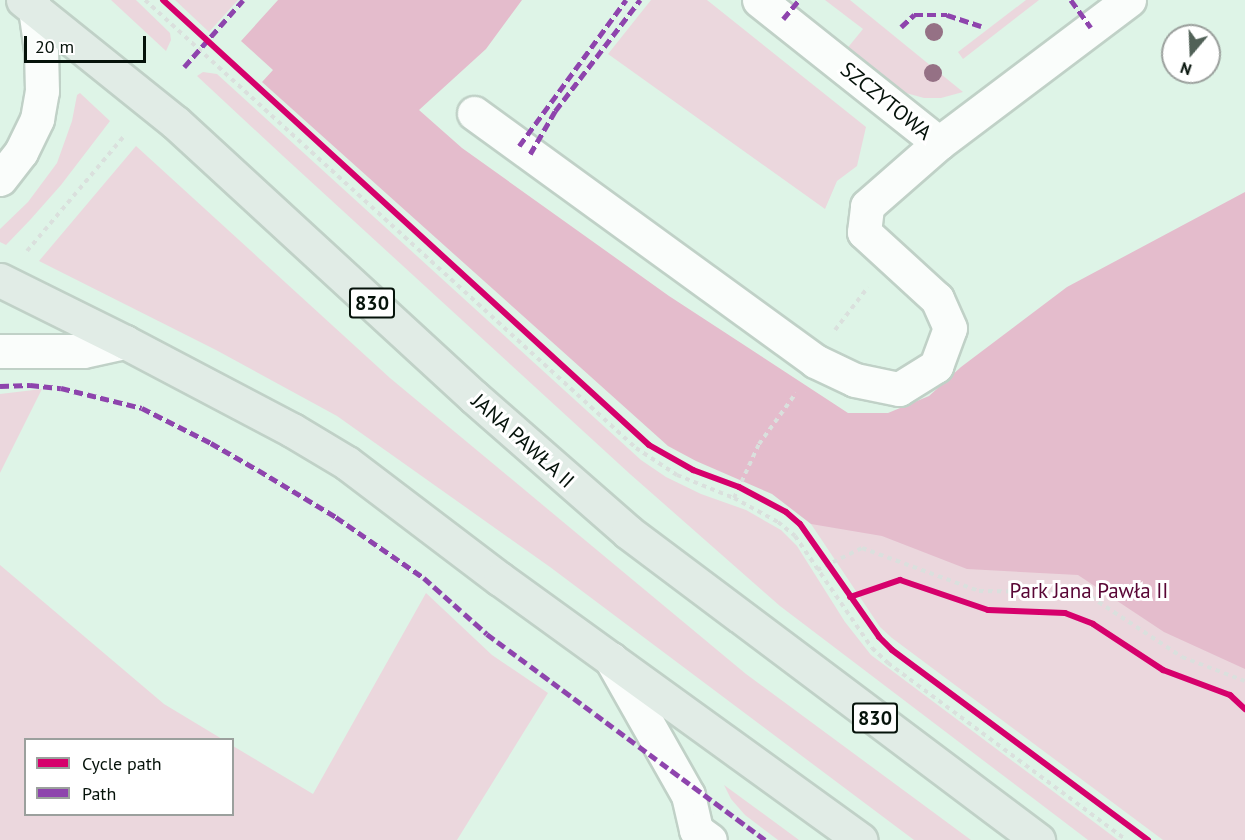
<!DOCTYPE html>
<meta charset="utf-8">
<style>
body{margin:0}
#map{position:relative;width:1245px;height:840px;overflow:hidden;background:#def4e7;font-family:"PT Sans",sans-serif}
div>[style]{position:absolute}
.green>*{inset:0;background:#ebd7dd}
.forest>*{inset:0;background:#e4bccc}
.path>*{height:4px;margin-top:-2px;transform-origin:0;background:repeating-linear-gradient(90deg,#dae0dd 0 4.5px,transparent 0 9px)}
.roads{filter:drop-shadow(2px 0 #c0d1c7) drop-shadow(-2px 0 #c0d1c7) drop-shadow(0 2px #c0d1c7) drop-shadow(0 -2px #c0d1c7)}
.minor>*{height:33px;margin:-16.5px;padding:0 16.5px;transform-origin:16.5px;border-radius:16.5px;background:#fafdfb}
.major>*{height:33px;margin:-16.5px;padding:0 16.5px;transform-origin:16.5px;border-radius:16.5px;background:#e1ece6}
.quiet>*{height:4.5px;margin-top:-2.25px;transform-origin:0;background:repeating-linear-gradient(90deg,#8e44ad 0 9px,transparent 0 13.5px)}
.cycleway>*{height:6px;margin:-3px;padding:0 3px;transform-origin:3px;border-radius:3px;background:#d6006c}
.trees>*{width:18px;height:18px;margin:-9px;border-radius:50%;background:#957185}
span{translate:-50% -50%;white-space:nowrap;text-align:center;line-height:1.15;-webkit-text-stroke:6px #fff;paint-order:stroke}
.shield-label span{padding:2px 4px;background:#fff;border:2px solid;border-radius:4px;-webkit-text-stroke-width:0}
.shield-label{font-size:20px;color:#05120a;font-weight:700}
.street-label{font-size:21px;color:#05120a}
.park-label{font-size:21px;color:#590635}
.legend{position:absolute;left:24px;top:738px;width:210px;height:78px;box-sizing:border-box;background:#fff;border:2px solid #9ba09d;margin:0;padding:8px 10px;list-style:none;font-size:18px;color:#05120a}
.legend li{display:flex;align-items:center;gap:12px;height:30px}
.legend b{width:30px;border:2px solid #9ba09d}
.north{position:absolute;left:1161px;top:24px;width:60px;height:60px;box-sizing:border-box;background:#fff;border:2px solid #9ba09d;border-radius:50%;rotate:199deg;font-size:16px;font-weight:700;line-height:24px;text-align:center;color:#05120a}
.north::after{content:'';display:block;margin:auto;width:21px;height:27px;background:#516157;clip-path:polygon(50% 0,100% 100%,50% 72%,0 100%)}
.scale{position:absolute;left:24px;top:36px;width:122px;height:27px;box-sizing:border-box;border:3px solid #05120a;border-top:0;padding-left:8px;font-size:18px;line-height:21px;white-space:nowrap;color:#05120a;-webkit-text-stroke:4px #fff;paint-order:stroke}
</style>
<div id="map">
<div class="green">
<div style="clip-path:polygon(111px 0,136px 0,170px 33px,171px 40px,166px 51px)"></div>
<div style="clip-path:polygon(175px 0,238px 0,209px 32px)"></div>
<div style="clip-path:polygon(651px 0,707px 0,866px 127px,857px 166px,837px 181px,825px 209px,608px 54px)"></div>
<div style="clip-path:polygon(825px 0,850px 0,963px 92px,941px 98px,924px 98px,895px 90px,845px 51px,863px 29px)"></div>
<div style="clip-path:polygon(1026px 0,1039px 0,963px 59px,958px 52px)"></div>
<div style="clip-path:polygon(203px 72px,217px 74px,641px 460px,666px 477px,701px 494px,746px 510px,781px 530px,797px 546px,845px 622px,871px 655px,1118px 840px,1088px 840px,780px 606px,630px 474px,283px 156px,197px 76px)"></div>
<div style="clip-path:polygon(80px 93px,110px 121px,61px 185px,30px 220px,6px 245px,0 242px,0 229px,28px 202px,57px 163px,72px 121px,77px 95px)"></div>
<div style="clip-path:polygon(136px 146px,390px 378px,746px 674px,971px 840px,914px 840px,550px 567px,337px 416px,216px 350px,39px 261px)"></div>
<div style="clip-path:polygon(1245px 331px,1245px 840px,1163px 840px,892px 638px,880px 627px,811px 524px,921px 479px)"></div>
<div style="clip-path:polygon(42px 389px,0 473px,0 394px)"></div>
<div style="clip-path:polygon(0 565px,164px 704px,222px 739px,26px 740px,26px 814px,232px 814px,233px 746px,313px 794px,426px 593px,492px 655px,548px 693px,457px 840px,0 840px)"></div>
<div style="clip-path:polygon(724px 785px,799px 840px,778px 840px,745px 815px,731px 799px)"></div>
</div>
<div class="forest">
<div style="clip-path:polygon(278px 0,522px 0,486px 49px,419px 110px,462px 148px,669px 296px,848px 413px,888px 413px,929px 396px,961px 367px,1067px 287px,1245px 192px,1245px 669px,1164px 632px,1078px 575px,967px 569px,882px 536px,811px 524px,772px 494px,696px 461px,668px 446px,262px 82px,273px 70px,241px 41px)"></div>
</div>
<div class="path">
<div style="left:145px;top:0;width:665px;rotate:42.38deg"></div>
<div style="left:636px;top:448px;width:49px;rotate:33.4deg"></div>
<div style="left:677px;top:475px;width:61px;rotate:22deg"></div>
<div style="left:734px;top:498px;width:50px;rotate:28.6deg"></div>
<div style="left:778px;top:522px;width:22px;rotate:39deg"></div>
<div style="left:795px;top:536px;width:136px;rotate:55.5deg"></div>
<div style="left:872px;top:648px;width:22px;rotate:43deg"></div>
<div style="left:888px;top:663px;width:297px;rotate:36.6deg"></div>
<div style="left:27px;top:251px;width:152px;rotate:-49.8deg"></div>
<div style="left:835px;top:330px;width:54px;rotate:-52.5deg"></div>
<div style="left:734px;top:498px;width:60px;rotate:-65.2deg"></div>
<div style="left:759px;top:444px;width:63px;rotate:-54deg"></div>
<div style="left:817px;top:570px;width:50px;rotate:-26.1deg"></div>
<div style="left:862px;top:548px;width:125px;rotate:20.2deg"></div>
<div style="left:979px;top:591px;width:90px;rotate:0.6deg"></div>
<div style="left:1069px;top:592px;width:23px;rotate:13deg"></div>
<div style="left:1091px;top:597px;width:109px;rotate:33.4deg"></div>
<div style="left:1182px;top:657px;width:67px;rotate:20.9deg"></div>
</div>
<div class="roads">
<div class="minor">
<div style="left:759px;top:0;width:230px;rotate:38.5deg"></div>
<div style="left:939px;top:143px;width:238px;rotate:-37deg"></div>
<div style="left:474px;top:113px;width:422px;rotate:36deg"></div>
<div style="left:815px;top:361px;width:44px;rotate:25.4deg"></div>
<div style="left:855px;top:380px;width:45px;rotate:11.6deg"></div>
<div style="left:899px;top:389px;width:44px;rotate:-31.9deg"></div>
<div style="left:936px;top:366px;width:40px;rotate:-69.8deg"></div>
<div style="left:950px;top:328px;width:32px;rotate:-114deg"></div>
<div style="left:937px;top:299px;width:99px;rotate:-137.5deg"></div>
<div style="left:864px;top:232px;width:26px;rotate:-83deg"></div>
<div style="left:867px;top:206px;width:96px;rotate:-41.2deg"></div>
<div style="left:0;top:179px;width:34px;rotate:-52deg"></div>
<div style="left:21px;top:152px;width:37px;rotate:-64deg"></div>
<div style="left:37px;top:119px;width:28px;rotate:-80deg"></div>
<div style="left:42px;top:91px;width:41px;rotate:-91.4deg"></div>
<div style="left:41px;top:50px;width:41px;rotate:-98.3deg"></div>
<div style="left:35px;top:9px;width:10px;rotate:-114deg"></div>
<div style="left:0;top:351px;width:83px"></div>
<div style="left:83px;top:351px;width:43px;rotate:-12.1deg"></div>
<div style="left:611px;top:659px;width:156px;rotate:60.5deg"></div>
<div style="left:688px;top:795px;width:36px;rotate:77deg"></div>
<div style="left:696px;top:830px;width:17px;rotate:36deg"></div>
</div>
<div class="major">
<div style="left:23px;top:0;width:195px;rotate:38.8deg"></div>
<div style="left:175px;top:122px;width:406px;rotate:42.6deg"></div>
<div style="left:474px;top:397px;width:205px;rotate:41.2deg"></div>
<div style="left:628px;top:532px;width:513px;rotate:36.91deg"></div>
<div style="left:0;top:280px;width:140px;rotate:26.4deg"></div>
<div style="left:125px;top:342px;width:189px;rotate:27.8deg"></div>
<div style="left:292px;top:430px;width:64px;rotate:31deg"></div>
<div style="left:347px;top:463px;width:192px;rotate:37.2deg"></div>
<div style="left:500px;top:579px;width:445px;rotate:35.9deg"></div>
</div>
</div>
<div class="quiet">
<div style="left:1071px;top:0;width:34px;rotate:54deg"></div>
<div style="left:783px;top:19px;width:25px;rotate:-50deg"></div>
<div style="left:901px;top:27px;width:18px;rotate:-43deg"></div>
<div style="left:914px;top:15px;width:33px"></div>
<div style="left:947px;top:15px;width:36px;rotate:18deg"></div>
<div style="left:184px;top:67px;width:89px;rotate:-48.6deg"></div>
<div style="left:519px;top:146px;width:181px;rotate:-53.8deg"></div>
<div style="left:530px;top:154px;width:50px;rotate:-59.8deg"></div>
<div style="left:555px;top:111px;width:140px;rotate:-52.6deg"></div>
<div style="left:0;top:386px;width:30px;rotate:-2deg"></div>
<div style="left:30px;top:385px;width:31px;rotate:6deg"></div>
<div style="left:61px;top:388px;width:83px;rotate:13.9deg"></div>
<div style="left:142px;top:408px;width:77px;rotate:26.9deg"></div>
<div style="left:211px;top:443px;width:54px;rotate:29.9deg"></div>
<div style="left:258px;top:470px;width:91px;rotate:31.1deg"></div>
<div style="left:336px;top:517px;width:107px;rotate:34.7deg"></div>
<div style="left:424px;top:578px;width:84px;rotate:41.6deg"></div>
<div style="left:487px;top:634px;width:346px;rotate:36.5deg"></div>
</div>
<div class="cycleway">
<div style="left:163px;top:0;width:659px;rotate:42.48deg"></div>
<div style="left:649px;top:445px;width:51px;rotate:29.6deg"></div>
<div style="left:693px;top:470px;width:49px;rotate:20.3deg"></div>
<div style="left:739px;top:487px;width:53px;rotate:28deg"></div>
<div style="left:786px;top:512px;width:18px;rotate:41deg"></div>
<div style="left:800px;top:524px;width:138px;rotate:55deg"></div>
<div style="left:879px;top:637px;width:18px;rotate:45deg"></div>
<div style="left:892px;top:650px;width:319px;rotate:36.6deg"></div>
<div style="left:850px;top:597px;width:53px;rotate:-18.8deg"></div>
<div style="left:900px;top:580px;width:93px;rotate:18.8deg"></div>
<div style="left:988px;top:610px;width:77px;rotate:2.2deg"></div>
<div style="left:1065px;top:613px;width:30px;rotate:21deg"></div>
<div style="left:1093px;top:624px;width:84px;rotate:33.3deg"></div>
<div style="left:1163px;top:670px;width:72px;rotate:20.5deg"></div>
<div style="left:1230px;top:695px;width:21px;rotate:43deg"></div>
</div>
<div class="trees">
<div style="left:934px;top:32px"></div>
<div style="left:933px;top:73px"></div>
</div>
<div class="shield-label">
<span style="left:372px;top:303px">830</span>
<span style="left:875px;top:718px">830</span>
</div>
<div class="street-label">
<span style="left:886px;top:101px;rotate:39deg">SZCZYTOWA</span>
<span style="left:523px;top:441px;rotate:42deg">JANA PAWŁA II</span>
</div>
<div class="park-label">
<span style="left:1089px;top:591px">Park Jana Pawła II</span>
</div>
<ul class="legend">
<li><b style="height:8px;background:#d6006c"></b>Cycle path</li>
<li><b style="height:8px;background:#8e44ad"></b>Path</li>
</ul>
<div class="north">N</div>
<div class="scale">20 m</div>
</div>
